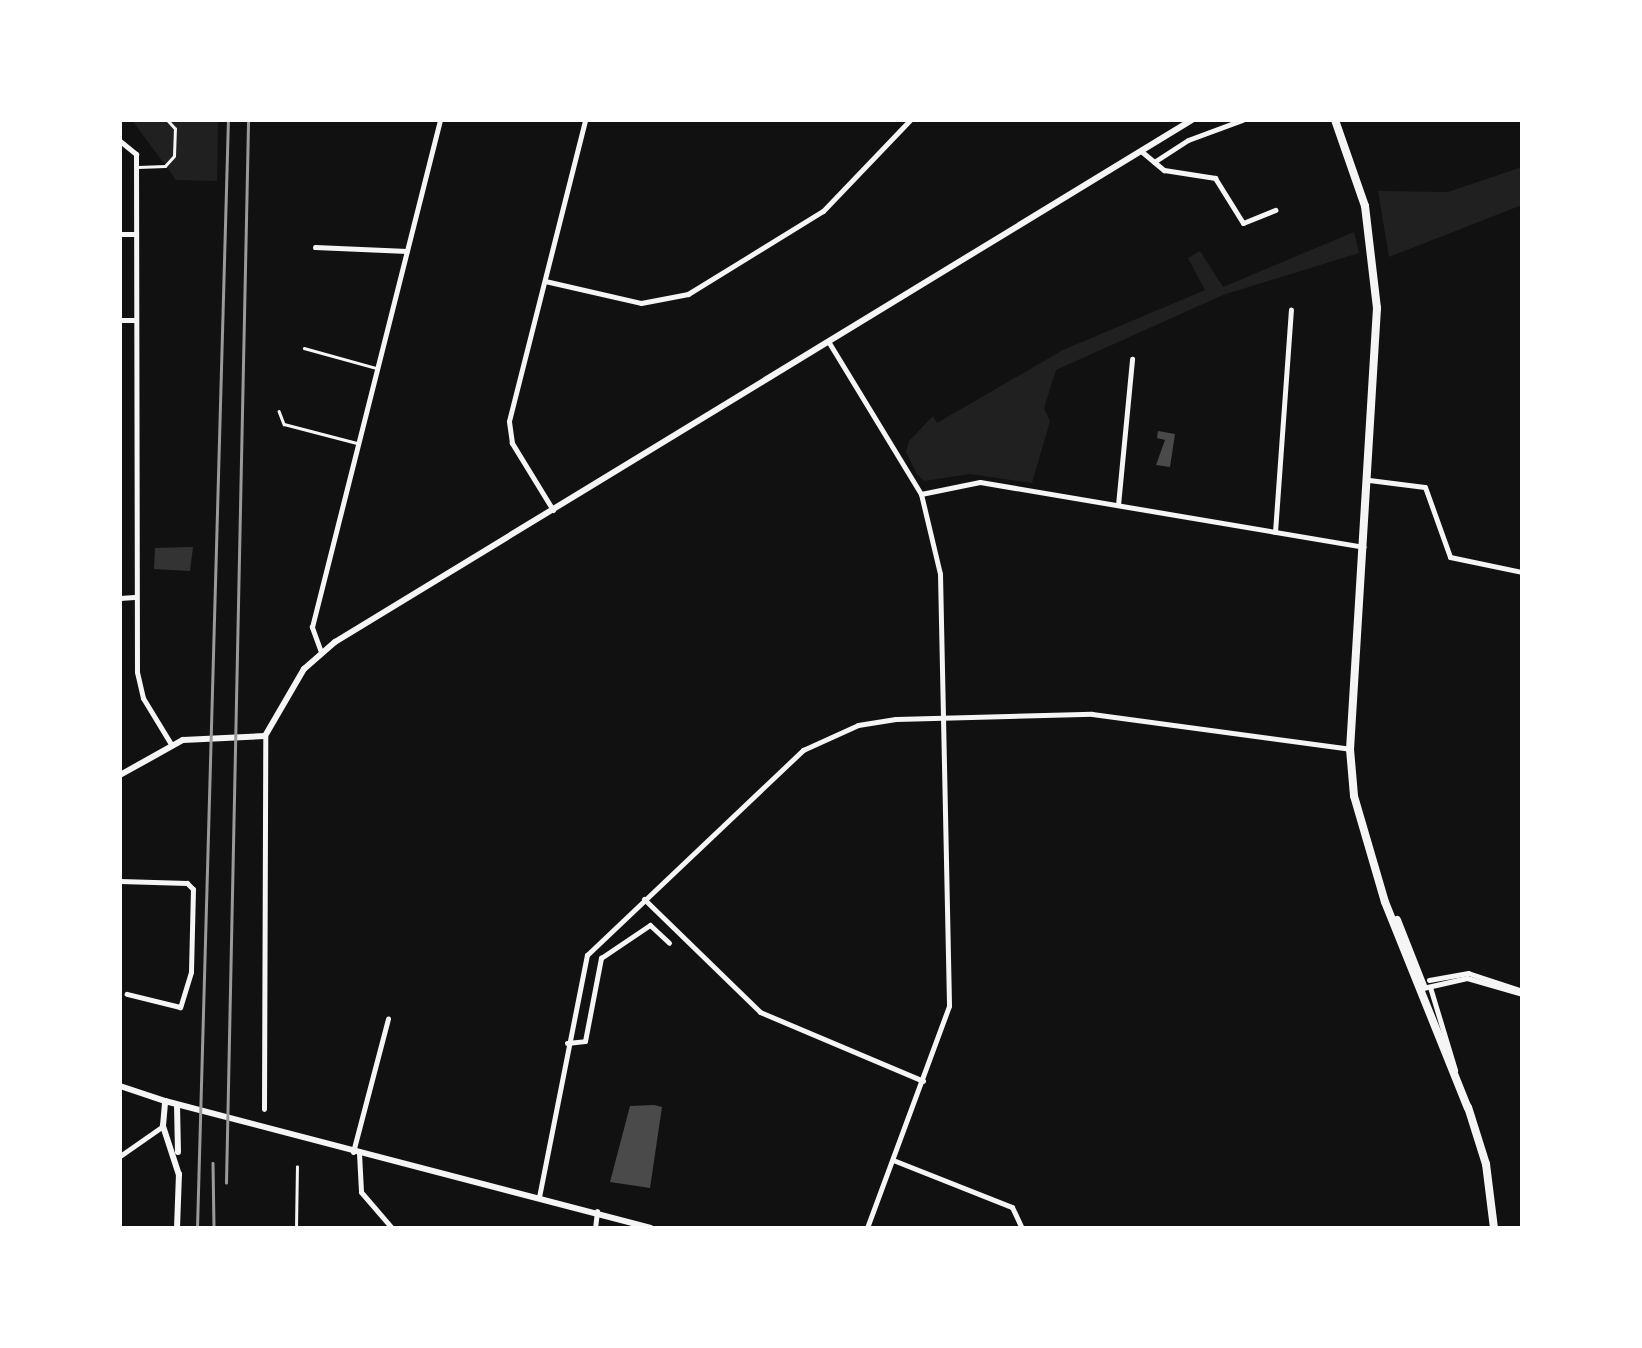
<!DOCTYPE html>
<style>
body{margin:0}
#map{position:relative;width:1642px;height:1348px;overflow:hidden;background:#111;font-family:Montserrat,sans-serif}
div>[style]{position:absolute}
.green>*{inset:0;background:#202020}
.water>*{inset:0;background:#333}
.building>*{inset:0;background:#4a4a4a}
.service>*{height:2.5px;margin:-1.25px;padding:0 1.25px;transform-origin:1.25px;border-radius:1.25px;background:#f5f5f5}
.minor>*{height:5px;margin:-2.5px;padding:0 2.5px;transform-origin:2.5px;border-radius:2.5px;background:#f5f5f5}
.tertiary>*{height:6px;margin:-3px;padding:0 3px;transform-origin:3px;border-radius:3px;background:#f5f5f5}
.secondary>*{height:6px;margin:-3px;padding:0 3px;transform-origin:3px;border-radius:3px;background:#f5f5f5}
.primary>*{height:8px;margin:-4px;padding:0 4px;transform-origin:4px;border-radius:4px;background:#f5f5f5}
.rail>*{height:2.5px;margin:-1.25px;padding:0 1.25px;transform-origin:1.25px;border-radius:1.25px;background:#9a9a9a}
span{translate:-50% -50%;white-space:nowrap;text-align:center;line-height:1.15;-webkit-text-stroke:8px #fff;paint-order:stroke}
.frame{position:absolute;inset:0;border:122px solid #fff;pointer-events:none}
</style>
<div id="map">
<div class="green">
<div style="clip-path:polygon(132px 120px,218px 120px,217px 181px,176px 180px)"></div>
<div style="clip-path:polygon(1522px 167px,1522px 205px,1389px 257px,1378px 191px,1448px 192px)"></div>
<div style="clip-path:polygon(1354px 232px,1359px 253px,1223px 295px,1056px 370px,1044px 408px,1050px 421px,1032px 483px,970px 474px,924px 481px,917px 474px,906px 452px,909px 441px,933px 416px,937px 423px,1063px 350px,1205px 290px,1188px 258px,1200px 251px,1223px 287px)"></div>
</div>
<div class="water">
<div style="clip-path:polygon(193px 547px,190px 571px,154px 569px,155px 548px)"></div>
</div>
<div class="building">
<div style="clip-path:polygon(1158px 431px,1175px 434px,1170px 467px,1156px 465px,1165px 440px,1157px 438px)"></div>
<div style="clip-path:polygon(654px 1105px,662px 1107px,650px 1188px,610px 1182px,630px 1106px)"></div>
</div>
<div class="service">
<div style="left:138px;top:167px;width:27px;rotate:-2deg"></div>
<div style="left:165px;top:166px;width:13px;rotate:-48deg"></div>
<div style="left:174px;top:156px;width:27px;rotate:-88deg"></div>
<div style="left:175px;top:129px;width:12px;rotate:-132deg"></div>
<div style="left:304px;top:348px;width:75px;rotate:15.5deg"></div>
<div style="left:279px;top:411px;width:14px;rotate:69deg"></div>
<div style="left:284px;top:424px;width:75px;rotate:14.6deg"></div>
<div style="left:296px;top:1228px;width:61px;rotate:-89.1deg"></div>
</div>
<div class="minor">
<div style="left:120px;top:141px;width:21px;rotate:39deg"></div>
<div style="left:136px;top:154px;width:518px;rotate:89.89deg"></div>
<div style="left:137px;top:672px;width:27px;rotate:77deg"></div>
<div style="left:143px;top:698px;width:54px;rotate:58.7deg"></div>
<div style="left:1141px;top:151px;width:30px;rotate:40deg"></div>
<div style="left:1164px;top:170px;width:52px;rotate:8.9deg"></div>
<div style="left:1215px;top:178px;width:53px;rotate:58.1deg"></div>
<div style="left:1243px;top:223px;width:35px;rotate:-22deg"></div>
<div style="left:1154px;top:162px;width:40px;rotate:-32.9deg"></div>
<div style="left:1188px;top:140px;width:58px;rotate:-20.3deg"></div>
<div style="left:120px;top:234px;width:15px"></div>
<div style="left:315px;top:247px;width:92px;rotate:2.5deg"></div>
<div style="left:545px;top:281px;width:98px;rotate:12.9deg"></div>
<div style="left:641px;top:303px;width:48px;rotate:-10.8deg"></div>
<div style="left:688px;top:294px;width:158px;rotate:-31.6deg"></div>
<div style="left:823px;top:211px;width:126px;rotate:-46.3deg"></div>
<div style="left:120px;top:320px;width:14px"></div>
<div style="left:828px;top:341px;width:179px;rotate:58.7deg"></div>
<div style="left:921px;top:494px;width:82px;rotate:76.6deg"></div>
<div style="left:940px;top:574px;width:432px;rotate:88.8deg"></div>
<div style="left:949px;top:1006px;width:237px;rotate:110.3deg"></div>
<div style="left:1369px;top:480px;width:56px;rotate:7.1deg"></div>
<div style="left:1425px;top:487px;width:74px;rotate:70.3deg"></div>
<div style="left:1450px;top:557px;width:74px;rotate:11.8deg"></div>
<div style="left:921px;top:494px;width:60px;rotate:-11.5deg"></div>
<div style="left:980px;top:482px;width:389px;rotate:9.6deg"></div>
<div style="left:1118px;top:505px;width:147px;rotate:-84.5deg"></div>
<div style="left:553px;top:510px;width:79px;rotate:-121.5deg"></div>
<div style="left:512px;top:443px;width:22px;rotate:-98deg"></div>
<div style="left:509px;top:421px;width:310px;rotate:-75.8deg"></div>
<div style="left:1275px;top:532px;width:223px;rotate:-85.9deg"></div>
<div style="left:120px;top:598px;width:14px;rotate:-4deg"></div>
<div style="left:321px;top:652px;width:27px;rotate:-110deg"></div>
<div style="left:312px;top:627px;width:523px;rotate:-75.83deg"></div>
<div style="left:120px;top:881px;width:67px;rotate:1.7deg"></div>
<div style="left:187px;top:883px;width:8px;rotate:45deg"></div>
<div style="left:193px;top:889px;width:83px;rotate:91.4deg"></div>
<div style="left:191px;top:972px;width:37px;rotate:107deg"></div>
<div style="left:180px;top:1007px;width:55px;rotate:-166.2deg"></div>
<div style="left:644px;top:899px;width:162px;rotate:44.2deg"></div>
<div style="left:760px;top:1012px;width:177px;rotate:22.9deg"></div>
<div style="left:1429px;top:980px;width:40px;rotate:-10deg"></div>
<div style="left:1468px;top:973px;width:57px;rotate:18.4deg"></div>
<div style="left:1430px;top:987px;width:87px;rotate:73.2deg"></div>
<div style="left:1423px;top:988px;width:45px;rotate:-12.8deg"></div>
<div style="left:1467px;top:978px;width:57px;rotate:16.2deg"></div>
<div style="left:567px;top:1043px;width:18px;rotate:-6deg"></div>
<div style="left:585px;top:1041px;width:85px;rotate:-79.1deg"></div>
<div style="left:601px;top:958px;width:59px;rotate:-34deg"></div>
<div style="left:650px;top:925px;width:26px;rotate:43deg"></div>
<div style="left:264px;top:1109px;width:373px;rotate:-89.8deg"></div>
<div style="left:353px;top:1152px;width:138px;rotate:-75.3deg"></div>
<div style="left:359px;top:1153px;width:39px;rotate:87deg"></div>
<div style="left:361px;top:1192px;width:48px;rotate:49.3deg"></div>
<div style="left:120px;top:1156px;width:52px;rotate:-34.9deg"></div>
<div style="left:893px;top:1160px;width:128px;rotate:21.6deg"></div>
<div style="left:1012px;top:1207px;width:23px;rotate:65deg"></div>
<div style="left:539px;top:1197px;width:247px;rotate:-78.8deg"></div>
<div style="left:587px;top:955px;width:298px;rotate:-43.5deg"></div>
<div style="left:803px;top:750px;width:60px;rotate:-24.4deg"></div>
<div style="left:858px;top:725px;width:38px;rotate:-9deg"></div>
<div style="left:896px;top:719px;width:196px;rotate:-1.5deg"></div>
<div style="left:1092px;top:714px;width:260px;rotate:7.7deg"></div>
<div style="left:595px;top:1228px;width:17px;rotate:-83deg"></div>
</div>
<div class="tertiary">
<div style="left:120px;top:775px;width:72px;rotate:-29.1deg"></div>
<div style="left:183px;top:740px;width:82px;rotate:-2.8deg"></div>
<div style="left:265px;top:736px;width:78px;rotate:-59.8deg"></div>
<div style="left:304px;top:669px;width:41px;rotate:-41.1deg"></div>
<div style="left:335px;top:642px;width:1003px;rotate:-31.35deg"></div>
<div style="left:120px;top:1086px;width:47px;rotate:18.4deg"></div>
</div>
<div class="secondary">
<div style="left:177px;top:1105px;width:47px;rotate:88.8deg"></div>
<div style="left:179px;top:1175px;width:52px;rotate:-108.1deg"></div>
<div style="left:163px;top:1126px;width:25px;rotate:-85deg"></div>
<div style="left:165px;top:1101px;width:502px;rotate:14.64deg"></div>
<div style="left:177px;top:1228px;width:54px;rotate:-87.9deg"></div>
</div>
<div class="primary">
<div style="left:1335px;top:120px;width:91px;rotate:70.8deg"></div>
<div style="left:1365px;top:206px;width:103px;rotate:83.3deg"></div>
<div style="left:1377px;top:308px;width:442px;rotate:93.5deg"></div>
<div style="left:1350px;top:749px;width:47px;rotate:85.1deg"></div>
<div style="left:1354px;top:796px;width:110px;rotate:73.7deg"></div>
<div style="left:1385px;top:902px;width:222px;rotate:68.1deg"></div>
<div style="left:1397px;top:920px;width:71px;rotate:68.5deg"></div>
<div style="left:1468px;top:1107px;width:60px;rotate:72.5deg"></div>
<div style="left:1486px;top:1164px;width:64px;rotate:82.9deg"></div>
</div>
<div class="rail">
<div style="left:213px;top:1163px;width:65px;rotate:89.1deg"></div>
<div style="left:226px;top:1183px;width:1063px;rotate:-88.81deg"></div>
<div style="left:197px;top:1228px;width:1108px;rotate:-88.4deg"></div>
</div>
<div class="frame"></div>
</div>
